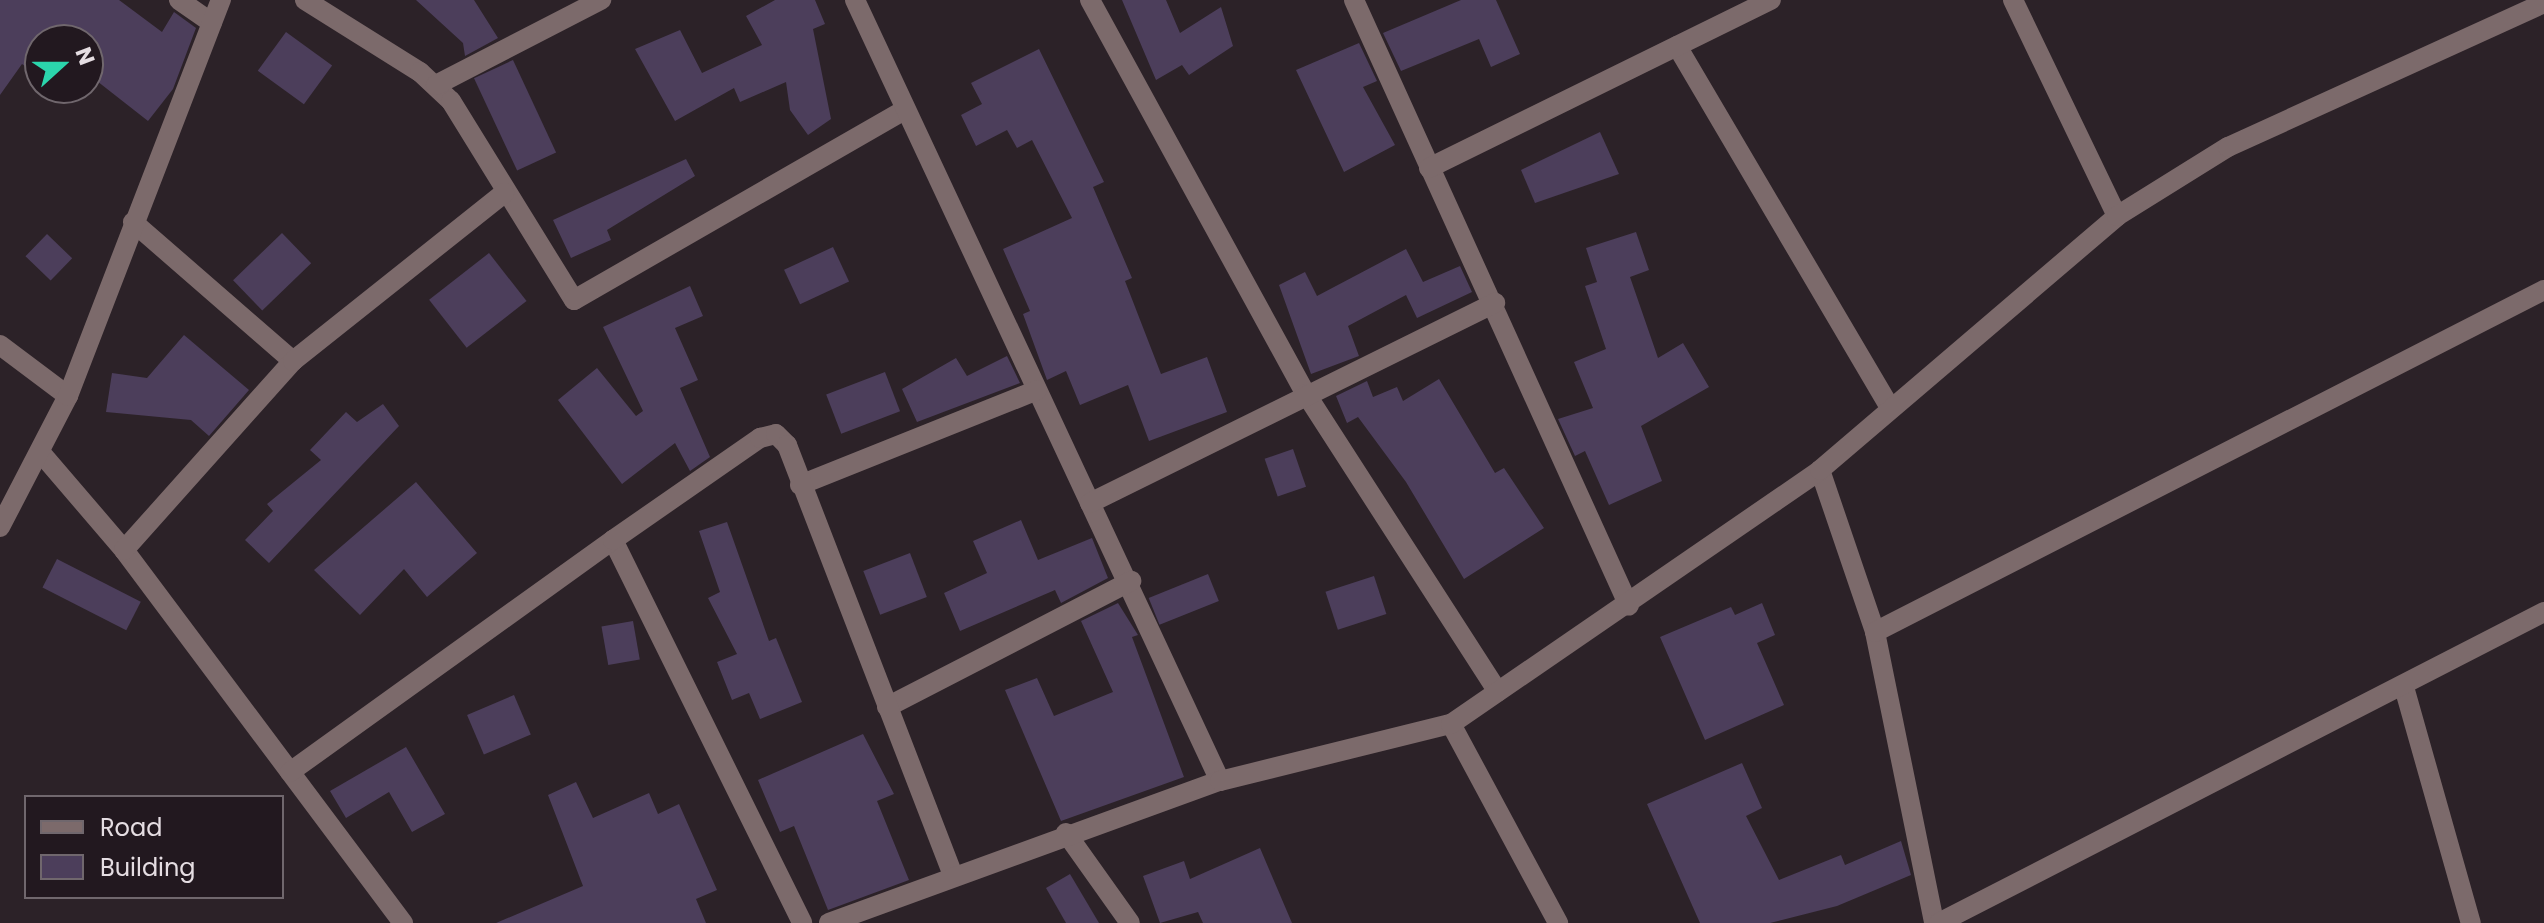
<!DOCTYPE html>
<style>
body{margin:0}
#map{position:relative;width:2544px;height:923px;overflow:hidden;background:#2c2228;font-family:Poppins,sans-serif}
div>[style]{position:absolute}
.building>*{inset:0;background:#4c3e5b;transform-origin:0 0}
.minor>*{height:20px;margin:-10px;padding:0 10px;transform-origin:10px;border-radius:10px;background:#7c6a6b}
span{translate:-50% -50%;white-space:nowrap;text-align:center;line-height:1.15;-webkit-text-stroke:6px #22181f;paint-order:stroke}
.legend{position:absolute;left:24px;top:795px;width:260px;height:104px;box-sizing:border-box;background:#22181f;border:2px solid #70676d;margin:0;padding:10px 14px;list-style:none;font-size:24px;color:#e5dde2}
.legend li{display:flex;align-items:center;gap:16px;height:40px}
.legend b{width:40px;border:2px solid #70676d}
.north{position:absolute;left:24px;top:24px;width:80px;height:80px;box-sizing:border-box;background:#22181f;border:2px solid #70676d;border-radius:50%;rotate:69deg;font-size:22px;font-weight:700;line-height:32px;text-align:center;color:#e5dde2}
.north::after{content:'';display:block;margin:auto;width:28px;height:36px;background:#2bd5ac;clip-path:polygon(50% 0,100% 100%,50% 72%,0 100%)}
</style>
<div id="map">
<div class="building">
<div style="clip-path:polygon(0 0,119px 0,162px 32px,174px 12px,196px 28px,173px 89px,148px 121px,88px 74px,88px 40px,40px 40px,40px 77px,22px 64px,0 95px)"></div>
<div style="clip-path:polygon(416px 0,474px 0,498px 38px,465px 56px,463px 43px)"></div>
<div style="clip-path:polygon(775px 0,815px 0,825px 24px,813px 29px,831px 119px,808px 135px,790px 110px,786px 82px,740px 102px,734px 88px,675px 121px,635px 49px,680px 30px,702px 73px,762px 45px,746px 16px)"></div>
<div style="clip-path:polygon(1122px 0,1166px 0,1180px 33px,1221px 7px,1233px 46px,1189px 75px,1182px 65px,1156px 80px)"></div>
<div style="clip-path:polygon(1461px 0,1496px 0,1520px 54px,1491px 67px,1479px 39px,1401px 71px,1383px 33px)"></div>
<div style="left:286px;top:32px;width:57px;height:48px;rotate:36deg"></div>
<div style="clip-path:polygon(1359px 43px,1377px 81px,1363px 87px,1395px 145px,1344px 172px,1296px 70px)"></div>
<div style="clip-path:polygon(1039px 49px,1104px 182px,1093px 187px,1132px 278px,1125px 281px,1161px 374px,1207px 357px,1227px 412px,1149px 441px,1128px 385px,1080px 405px,1066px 371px,1047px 380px,1023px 314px,1030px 311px,1003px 249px,1072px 218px,1032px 140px,1017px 148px,1007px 130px,976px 146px,961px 115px,982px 104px,971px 83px)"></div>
<div style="left:513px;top:60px;width:102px;height:43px;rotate:65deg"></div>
<div style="clip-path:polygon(1600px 132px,1619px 174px,1535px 203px,1521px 170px)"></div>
<div style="clip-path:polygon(686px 159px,695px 176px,607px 230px,611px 240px,571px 258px,553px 220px)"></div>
<div style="clip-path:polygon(1636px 232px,1649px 270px,1630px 277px,1658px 358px,1683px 343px,1709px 387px,1641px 426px,1662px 481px,1609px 505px,1585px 451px,1575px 456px,1558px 419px,1593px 408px,1574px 362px,1606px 349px,1585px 286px,1597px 282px,1586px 248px)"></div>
<div style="left:282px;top:233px;width:42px;height:68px;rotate:46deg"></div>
<div style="left:47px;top:234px;width:35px;height:31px;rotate:44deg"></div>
<div style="left:833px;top:247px;width:38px;height:54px;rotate:65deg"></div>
<div style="clip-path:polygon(1406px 249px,1423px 282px,1460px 266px,1472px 292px,1417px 318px,1406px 295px,1348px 326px,1359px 356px,1311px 374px,1279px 285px,1305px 272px,1317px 296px)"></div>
<div style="left:489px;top:253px;width:61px;height:76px;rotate:52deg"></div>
<div style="clip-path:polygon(690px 286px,703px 316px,675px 328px,698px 380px,680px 388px,710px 457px,690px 471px,675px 443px,622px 484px,558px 400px,597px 368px,636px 416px,643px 411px,603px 327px)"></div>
<div style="clip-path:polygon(184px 335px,249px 390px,209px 436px,191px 420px,106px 412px,112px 373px,147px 378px)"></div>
<div style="clip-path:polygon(1007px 356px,1020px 383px,917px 422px,902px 389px,956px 358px,967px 376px)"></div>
<div style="left:885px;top:372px;width:42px;height:63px;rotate:69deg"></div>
<div style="clip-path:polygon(1439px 379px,1495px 473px,1504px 468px,1544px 528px,1464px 579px,1406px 482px,1358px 417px,1347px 423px,1336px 396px,1367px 381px,1373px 397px,1397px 387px,1403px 401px)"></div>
<div style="clip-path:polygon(383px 404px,399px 426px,269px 563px,245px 540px,273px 511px,267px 504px,321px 460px,310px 450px,346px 412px,357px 422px)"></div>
<div style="left:1293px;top:449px;width:40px;height:30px;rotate:71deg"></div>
<div style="clip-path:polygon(416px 482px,477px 553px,427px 597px,404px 569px,360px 615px,314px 570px)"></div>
<div style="clip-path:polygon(1021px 520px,1038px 560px,1092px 538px,1108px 578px,1061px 603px,1055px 590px,960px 631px,944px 593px,987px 573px,973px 541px)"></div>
<div style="clip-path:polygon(727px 522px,769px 641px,776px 638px,802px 702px,760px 719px,749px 693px,732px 700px,717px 662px,737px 654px,708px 598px,720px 592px,699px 531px)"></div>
<div style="left:910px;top:553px;width:47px;height:50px;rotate:69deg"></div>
<div style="left:57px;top:559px;width:94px;height:32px;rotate:27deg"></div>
<div style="left:1208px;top:574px;width:29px;height:64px;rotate:68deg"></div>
<div style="left:1374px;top:576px;width:40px;height:51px;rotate:72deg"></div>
<div style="clip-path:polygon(1118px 603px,1138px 635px,1132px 637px,1184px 777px,1061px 821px,1005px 690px,1037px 678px,1054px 716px,1113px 692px,1081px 621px)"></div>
<div style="clip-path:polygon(1762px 603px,1775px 635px,1757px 643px,1784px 705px,1705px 740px,1660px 637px,1731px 607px,1735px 615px)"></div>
<div style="left:633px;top:621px;width:39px;height:32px;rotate:80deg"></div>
<div style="left:514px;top:695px;width:43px;height:51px;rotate:67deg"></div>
<div style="clip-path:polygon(863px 734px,894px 794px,877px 801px,909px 880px,828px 910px,794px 826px,780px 832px,758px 780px)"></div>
<div style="clip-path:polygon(406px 747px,445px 814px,412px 832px,389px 792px,346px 818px,330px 791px)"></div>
<div style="clip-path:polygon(1742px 763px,1762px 808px,1746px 816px,1779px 880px,1841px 855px,1845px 865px,1901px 841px,1911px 875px,1837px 906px,1770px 923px,1700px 923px,1647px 804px)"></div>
<div style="clip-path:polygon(576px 782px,593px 818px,649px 793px,658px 814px,679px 804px,717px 890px,696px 899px,706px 923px,496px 923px,583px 886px,548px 795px)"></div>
<div style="clip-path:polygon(1260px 848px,1292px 923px,1203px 923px,1198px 912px,1160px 923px,1143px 876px,1184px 861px,1190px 879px)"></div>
<div style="clip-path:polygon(1070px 874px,1099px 923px,1066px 923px,1046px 888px)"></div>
</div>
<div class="minor">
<div style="left:179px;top:0;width:40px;rotate:34.9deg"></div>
<div style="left:305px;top:0;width:136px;rotate:32.1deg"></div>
<div style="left:420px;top:72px;width:42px;rotate:43.1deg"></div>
<div style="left:451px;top:101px;width:234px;rotate:58.3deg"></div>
<div style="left:574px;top:300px;width:379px;rotate:-29.9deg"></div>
<div style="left:855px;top:0;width:862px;rotate:64.95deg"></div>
<div style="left:1090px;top:0;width:449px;rotate:61.3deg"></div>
<div style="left:1306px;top:394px;width:354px;rotate:57.2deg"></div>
<div style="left:1354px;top:0;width:665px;rotate:65.59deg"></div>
<div style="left:2013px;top:0;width:240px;rotate:64.3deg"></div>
<div style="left:1677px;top:46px;width:418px;rotate:59.5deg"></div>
<div style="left:436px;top:85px;width:186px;rotate:-27.3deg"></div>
<div style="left:1429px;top:168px;width:381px;rotate:-26.2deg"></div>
<div style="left:133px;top:222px;width:212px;rotate:41deg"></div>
<div style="left:0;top:345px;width:85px;rotate:36.9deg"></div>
<div style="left:41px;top:453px;width:128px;rotate:49.4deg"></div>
<div style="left:124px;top:550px;width:466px;rotate:53.2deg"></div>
<div style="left:1820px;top:470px;width:171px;rotate:71.2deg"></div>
<div style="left:1875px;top:632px;width:297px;rotate:78.5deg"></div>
<div style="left:800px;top:485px;width:255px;rotate:-21.8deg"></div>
<div style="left:1090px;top:503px;width:452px;rotate:-26.3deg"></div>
<div style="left:0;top:527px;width:148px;rotate:-62.6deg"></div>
<div style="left:68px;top:396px;width:425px;rotate:-68.9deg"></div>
<div style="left:613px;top:540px;width:427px;rotate:63.7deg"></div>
<div style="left:124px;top:550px;width:254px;rotate:-48.2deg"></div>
<div style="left:293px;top:361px;width:270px;rotate:-38.5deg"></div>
<div style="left:1875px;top:632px;width:751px;rotate:-27.08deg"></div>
<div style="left:2404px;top:687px;width:245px;rotate:74.2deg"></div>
<div style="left:887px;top:707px;width:275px;rotate:-27.3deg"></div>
<div style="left:1451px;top:724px;width:226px;rotate:61.7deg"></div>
<div style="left:290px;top:772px;width:398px;rotate:-35.7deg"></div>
<div style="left:613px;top:540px;width:179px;rotate:-34.8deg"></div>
<div style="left:760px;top:438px;width:16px;rotate:-14deg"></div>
<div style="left:776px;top:434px;width:16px;rotate:45deg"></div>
<div style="left:787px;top:445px;width:461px;rotate:68.9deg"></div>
<div style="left:1066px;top:833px;width:110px;rotate:54.6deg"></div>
<div style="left:829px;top:923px;width:416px;rotate:-20deg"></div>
<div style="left:1220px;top:781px;width:238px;rotate:-13.9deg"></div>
<div style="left:1451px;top:724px;width:448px;rotate:-34.5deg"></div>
<div style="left:1820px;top:470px;width:391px;rotate:-40.5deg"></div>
<div style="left:2117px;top:216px;width:131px;rotate:-31.9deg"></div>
<div style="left:2228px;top:147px;width:347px;rotate:-24.5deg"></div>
<div style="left:1939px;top:923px;width:680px;rotate:-27.21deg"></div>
</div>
<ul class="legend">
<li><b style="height:10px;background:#7c6a6b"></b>Road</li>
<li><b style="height:22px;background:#4c3e5b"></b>Building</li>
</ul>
<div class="north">N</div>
</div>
